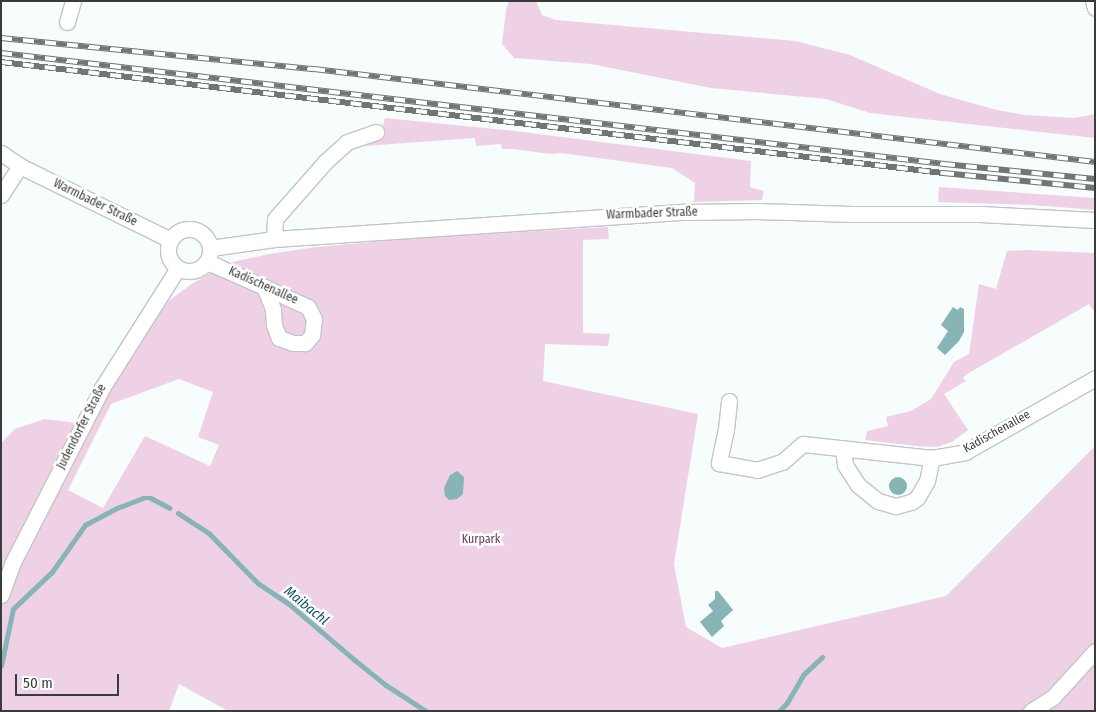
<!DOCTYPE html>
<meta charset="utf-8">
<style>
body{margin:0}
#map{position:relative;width:1096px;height:712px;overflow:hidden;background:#f7fcfc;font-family:"Fira Sans Condensed",sans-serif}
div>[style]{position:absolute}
.green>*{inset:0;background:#efd1e5}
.water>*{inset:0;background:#87b5b5}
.round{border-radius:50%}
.stream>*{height:4.5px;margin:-2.25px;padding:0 2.25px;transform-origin:2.25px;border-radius:2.25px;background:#87b5b5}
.roads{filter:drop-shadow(1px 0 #c1c6c6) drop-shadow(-1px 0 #c1c6c6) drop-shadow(0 1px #c1c6c6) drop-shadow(0 -1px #c1c6c6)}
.minor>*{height:15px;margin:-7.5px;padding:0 7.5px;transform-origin:7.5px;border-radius:7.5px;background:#fff}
.minor>.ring{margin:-7.5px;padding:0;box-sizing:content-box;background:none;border:15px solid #fff;border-radius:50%}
.rail>*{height:5.5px;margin-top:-2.75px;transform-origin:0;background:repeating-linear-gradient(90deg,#fff 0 11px,#727575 0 22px);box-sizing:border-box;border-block:1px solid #727575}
span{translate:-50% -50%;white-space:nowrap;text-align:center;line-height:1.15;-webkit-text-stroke:5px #fff;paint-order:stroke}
.street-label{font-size:12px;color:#3a3c3c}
.park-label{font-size:12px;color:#663859}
.water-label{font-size:14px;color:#135557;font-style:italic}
.frame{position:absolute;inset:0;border:2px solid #3a3c3c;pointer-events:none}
.scale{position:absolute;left:15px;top:674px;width:104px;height:22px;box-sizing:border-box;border:2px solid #3a3c3c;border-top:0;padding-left:6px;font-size:15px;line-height:18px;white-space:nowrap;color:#3a3c3c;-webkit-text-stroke:4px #fff;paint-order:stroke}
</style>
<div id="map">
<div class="green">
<div style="clip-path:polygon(509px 1px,536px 1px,542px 15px,556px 20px,795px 41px,850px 55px,940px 94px,997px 110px,1025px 115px,1075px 118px,1095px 114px,1095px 138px,870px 113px,826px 99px,711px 88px,591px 64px,514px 58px,502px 44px,506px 10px)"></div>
<div style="clip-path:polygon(385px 118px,515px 131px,751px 161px,750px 187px,764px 191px,762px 200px,694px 202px,695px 183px,672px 168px,561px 153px,550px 154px,513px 149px,502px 149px,501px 144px,476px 146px,475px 138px,364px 146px,381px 134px)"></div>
<div style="clip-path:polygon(939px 187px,1095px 198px,1095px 210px,1033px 205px,938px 202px)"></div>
<div style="clip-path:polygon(evenodd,608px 227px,609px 239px,583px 240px,583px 333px,610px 334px,608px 346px,545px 344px,543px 381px,698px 414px,674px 564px,686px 627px,722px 648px,946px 596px,1095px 446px,1095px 711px,228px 711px,179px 684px,169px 711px,1px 711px,1px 607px,14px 572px,1px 576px,1px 443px,15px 429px,44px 419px,87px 424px,134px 344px,170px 300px,190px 285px,228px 263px,269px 254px,316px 247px,418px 238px,608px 227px,179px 379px,213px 392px,198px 437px,219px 445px,210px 466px,145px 436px,103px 508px,68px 490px,111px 404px,179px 379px)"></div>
<div style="clip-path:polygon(1025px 250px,1095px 253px,1095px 313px,1089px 304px,967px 374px,963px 378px,966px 381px,944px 394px,968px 430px,952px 442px,937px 447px,917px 446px,865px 440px,867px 431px,888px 426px,886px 417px,911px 411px,931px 399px,954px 362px,969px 354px,979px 284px,996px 289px,1007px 251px)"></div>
</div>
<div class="water">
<div style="clip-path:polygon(953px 307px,958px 310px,960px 307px,964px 309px,964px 332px,959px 341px,945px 355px,937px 348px,948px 331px,941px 325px)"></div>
<div style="clip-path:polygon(457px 471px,464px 477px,463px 494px,457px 499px,449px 500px,445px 496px,444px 488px,450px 475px)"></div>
<div class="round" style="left:889px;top:477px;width:18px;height:18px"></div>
<div style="clip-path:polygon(715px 591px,718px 591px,733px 610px,721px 621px,724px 626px,712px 637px,700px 622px,713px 611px,708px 605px,715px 599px)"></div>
</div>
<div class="stream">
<div style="left:178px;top:513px;width:38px;rotate:33deg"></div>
<div style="left:210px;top:534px;width:69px;rotate:45.6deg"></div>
<div style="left:258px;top:583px;width:36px;rotate:34deg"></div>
<div style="left:288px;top:603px;width:88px;rotate:40.4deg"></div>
<div style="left:355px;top:660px;width:40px;rotate:39deg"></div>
<div style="left:386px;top:685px;width:48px;rotate:33deg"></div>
<div style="left:1px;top:666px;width:58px;rotate:-78.1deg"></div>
<div style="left:13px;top:609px;width:54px;rotate:-43.5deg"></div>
<div style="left:52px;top:572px;width:57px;rotate:-54.9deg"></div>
<div style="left:85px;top:525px;width:36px;rotate:-28deg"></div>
<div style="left:117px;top:508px;width:28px;rotate:-21deg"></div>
<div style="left:143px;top:498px;width:8px"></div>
<div style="left:151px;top:498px;width:21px;rotate:28deg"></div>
<div style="left:779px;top:711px;width:11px;rotate:-45deg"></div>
<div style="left:787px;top:703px;width:32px;rotate:-60deg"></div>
<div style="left:803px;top:675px;width:26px;rotate:-43deg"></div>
</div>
<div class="roads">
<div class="minor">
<div style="left:1093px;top:1px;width:7px;rotate:74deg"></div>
<div style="left:67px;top:22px;width:22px;rotate:-74deg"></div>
<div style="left:1px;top:153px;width:23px;rotate:34deg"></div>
<div style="left:20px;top:166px;width:168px;rotate:26.1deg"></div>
<div style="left:1px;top:195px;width:35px;rotate:-57deg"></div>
<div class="ring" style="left:168px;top:229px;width:27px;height:27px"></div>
<div style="left:274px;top:239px;width:20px;rotate:-87deg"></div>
<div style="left:275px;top:219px;width:76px;rotate:-48.7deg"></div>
<div style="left:325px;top:162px;width:30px;rotate:-42deg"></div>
<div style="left:347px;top:142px;width:31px;rotate:-19deg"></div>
<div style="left:210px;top:248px;width:65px;rotate:-8deg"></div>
<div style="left:274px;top:239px;width:411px;rotate:-3.8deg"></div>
<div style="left:684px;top:212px;width:73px;rotate:-0.8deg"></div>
<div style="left:757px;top:211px;width:94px;rotate:1.8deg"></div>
<div style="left:851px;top:214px;width:129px"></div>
<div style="left:980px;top:214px;width:115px;rotate:3deg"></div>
<div style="left:206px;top:263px;width:11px;rotate:15deg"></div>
<div style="left:217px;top:266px;width:4px;rotate:27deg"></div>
<div style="left:221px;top:268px;width:47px;rotate:23.8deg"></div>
<div style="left:264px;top:287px;width:48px;rotate:24.4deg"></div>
<div style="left:308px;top:307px;width:13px;rotate:63deg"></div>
<div style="left:314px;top:319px;width:16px;rotate:97deg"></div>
<div style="left:312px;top:335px;width:11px;rotate:131deg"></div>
<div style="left:305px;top:343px;width:12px;rotate:180deg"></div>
<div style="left:293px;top:343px;width:15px;rotate:-160deg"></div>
<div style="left:279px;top:338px;width:14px;rotate:-111deg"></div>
<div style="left:274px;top:325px;width:16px;rotate:-94deg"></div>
<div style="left:273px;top:309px;width:24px;rotate:-112deg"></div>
<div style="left:729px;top:401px;width:28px;rotate:96deg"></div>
<div style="left:726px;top:429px;width:35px;rotate:102deg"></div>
<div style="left:719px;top:463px;width:39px;rotate:10deg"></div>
<div style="left:757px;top:470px;width:26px;rotate:-18deg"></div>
<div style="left:782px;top:462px;width:28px;rotate:-41deg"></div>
<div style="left:803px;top:444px;width:130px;rotate:6.2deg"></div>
<div style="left:932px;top:458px;width:34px;rotate:-10deg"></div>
<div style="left:965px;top:452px;width:150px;rotate:-29.6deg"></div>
<div style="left:843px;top:450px;width:15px;rotate:82deg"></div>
<div style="left:845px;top:465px;width:24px;rotate:57deg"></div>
<div style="left:858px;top:485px;width:26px;rotate:39deg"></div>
<div style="left:878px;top:501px;width:19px;rotate:16deg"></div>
<div style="left:896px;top:506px;width:16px;rotate:-15deg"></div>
<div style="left:911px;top:502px;width:7px;rotate:-34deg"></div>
<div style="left:917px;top:498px;width:20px;rotate:-60deg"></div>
<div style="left:927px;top:481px;width:24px;rotate:-78deg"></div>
<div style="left:1px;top:595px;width:33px;rotate:-70deg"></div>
<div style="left:12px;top:564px;width:198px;rotate:-62.9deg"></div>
<div style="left:102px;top:388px;width:142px;rotate:-57.7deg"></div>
<div style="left:1031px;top:711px;width:26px;rotate:-32deg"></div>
<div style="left:1053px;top:697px;width:62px;rotate:-47.6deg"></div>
</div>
</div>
<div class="rail">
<div style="left:1px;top:38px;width:315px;rotate:5.7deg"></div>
<div style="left:314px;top:69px;width:787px;rotate:6.79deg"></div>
<div style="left:1px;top:53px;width:950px;rotate:6.71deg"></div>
<div style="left:944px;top:164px;width:152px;rotate:5.7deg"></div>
<div style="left:1px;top:62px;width:949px;rotate:6.72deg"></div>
<div style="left:943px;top:173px;width:153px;rotate:5.6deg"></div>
</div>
<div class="street-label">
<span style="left:95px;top:203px;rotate:26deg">Warmbader Straße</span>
<span style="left:652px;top:214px;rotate:-2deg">Warmbader Straße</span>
<span style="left:263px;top:286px;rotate:24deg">Kadischenallee</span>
<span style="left:82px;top:427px;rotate:-63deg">Judendorfer Straße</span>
<span style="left:997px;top:432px;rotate:-29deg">Kadischenallee</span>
</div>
<div class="park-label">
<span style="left:481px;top:540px">Kurpark</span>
</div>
<div class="water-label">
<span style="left:306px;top:606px;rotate:39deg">Maibachl</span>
</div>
<div class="frame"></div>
<div class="scale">50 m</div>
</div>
